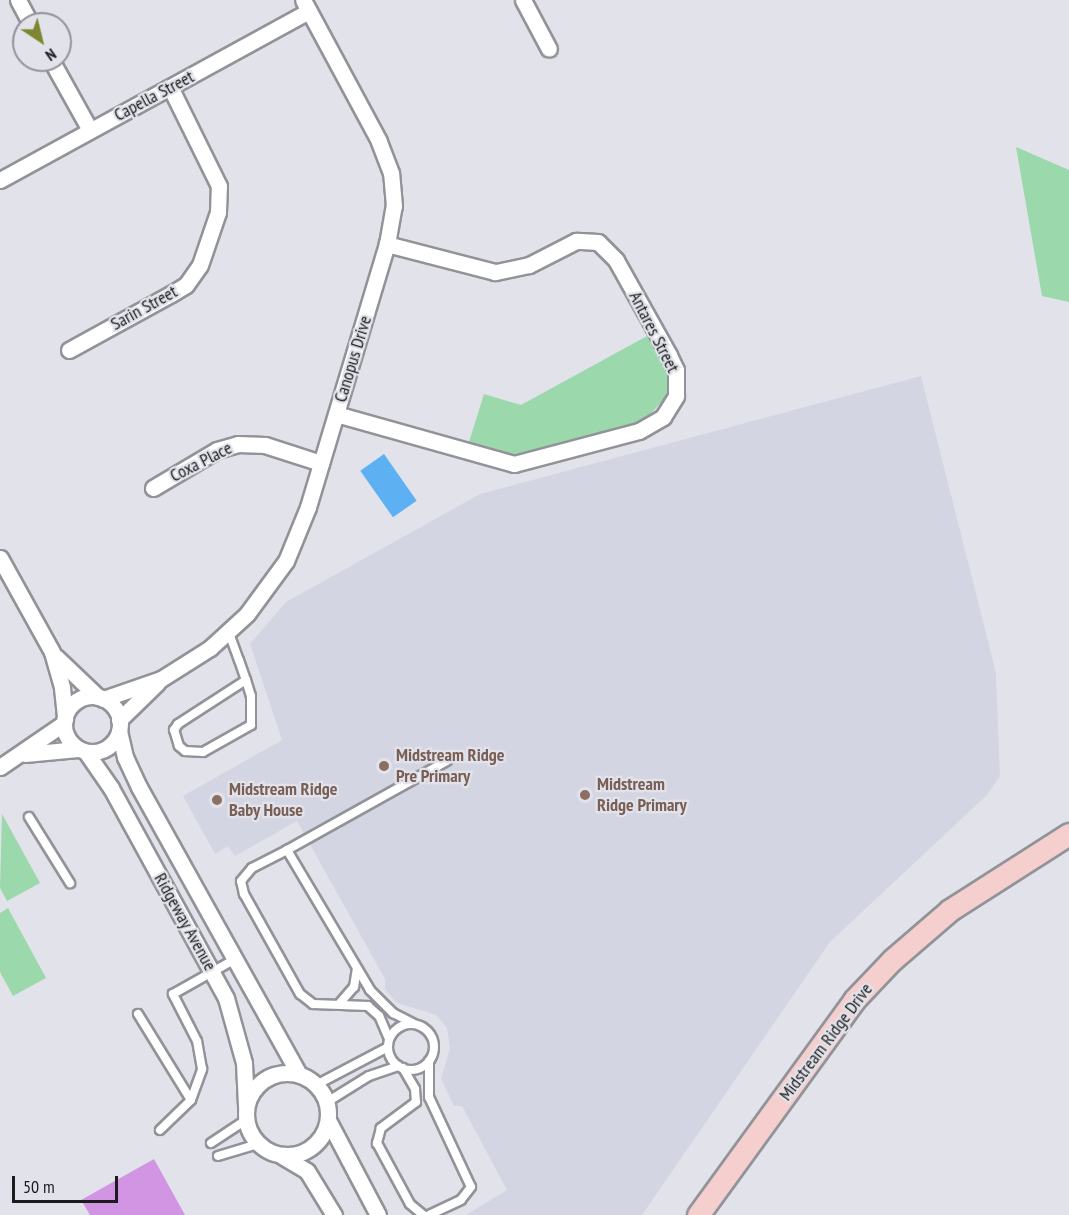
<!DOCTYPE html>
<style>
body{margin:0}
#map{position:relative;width:1069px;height:1215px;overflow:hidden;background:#e2e3ea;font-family:"PT Sans Narrow",sans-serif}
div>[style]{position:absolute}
.built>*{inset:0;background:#d3d5e2}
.green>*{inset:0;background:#9bd8ac}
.water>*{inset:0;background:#5db1f3;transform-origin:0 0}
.building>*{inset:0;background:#d295e3}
.roads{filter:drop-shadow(2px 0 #929399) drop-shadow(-2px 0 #929399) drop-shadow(0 2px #929399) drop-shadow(0 -2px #929399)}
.lane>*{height:8px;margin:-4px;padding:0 4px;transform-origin:4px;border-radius:4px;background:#fff}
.lane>.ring{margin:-4px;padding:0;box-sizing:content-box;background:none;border:8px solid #fff;border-radius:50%}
.street>*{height:15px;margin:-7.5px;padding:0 7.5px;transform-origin:7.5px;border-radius:7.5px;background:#fff}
.street>.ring{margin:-7.5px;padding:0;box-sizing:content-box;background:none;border:15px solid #fff;border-radius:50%}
.secondary>*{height:21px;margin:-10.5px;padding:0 10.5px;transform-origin:10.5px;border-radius:10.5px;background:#f4cfce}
.dots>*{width:16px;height:16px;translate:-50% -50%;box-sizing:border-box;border:3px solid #e2e3ea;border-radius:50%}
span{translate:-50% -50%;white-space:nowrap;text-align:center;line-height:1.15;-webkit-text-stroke:4.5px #e2e3ea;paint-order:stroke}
.street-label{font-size:18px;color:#1c1c1f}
.education-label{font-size:18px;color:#785e54;font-weight:700}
.left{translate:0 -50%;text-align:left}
.north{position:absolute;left:12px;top:12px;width:60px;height:60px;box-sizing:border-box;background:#e2e3ea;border:2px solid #939399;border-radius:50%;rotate:145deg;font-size:16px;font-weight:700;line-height:24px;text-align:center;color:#1c1c1f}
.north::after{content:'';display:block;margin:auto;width:21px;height:27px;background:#7f8631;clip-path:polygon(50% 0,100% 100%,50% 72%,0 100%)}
.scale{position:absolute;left:12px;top:1176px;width:106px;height:27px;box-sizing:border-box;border:3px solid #1c1c1f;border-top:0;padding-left:8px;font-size:18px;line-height:21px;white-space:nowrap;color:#1c1c1f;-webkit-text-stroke:4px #e2e3ea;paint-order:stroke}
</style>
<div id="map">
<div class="built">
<div style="clip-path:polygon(921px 376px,996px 673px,1000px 776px,987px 795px,830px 942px,642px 1215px,466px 1215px,507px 1190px,462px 1106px,454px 1106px,441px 1079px,450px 1048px,447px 1028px,436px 1015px,397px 1003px,385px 989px,385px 979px,297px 821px,235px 856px,228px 846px,215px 854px,183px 796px,282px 740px,250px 644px,286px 602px,480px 494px)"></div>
</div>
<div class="green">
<div style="clip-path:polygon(1016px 147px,1069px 170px,1069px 302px,1042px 296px)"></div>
<div style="clip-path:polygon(647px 336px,668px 371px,670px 383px,665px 398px,644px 421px,518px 456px,506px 458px,468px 445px,484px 394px,521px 405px)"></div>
<div style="clip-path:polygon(2px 814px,40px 883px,7px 901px,0 888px)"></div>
<div style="clip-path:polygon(8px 908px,46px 978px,13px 996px,0 972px,0 913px)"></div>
</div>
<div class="water">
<div style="left:384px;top:454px;width:57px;height:29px;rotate:55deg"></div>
</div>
<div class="building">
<div style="clip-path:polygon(154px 1159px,185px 1215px,90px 1215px,81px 1200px)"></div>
</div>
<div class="roads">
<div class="lane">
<div style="left:229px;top:633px;width:29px;rotate:70deg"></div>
<div style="left:239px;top:660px;width:21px;rotate:71deg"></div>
<div style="left:246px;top:680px;width:17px;rotate:73deg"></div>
<div style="left:251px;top:696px;width:29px;rotate:90deg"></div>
<div style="left:251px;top:725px;width:55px;rotate:150.6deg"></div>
<div style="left:203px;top:752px;width:18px;rotate:-177deg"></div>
<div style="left:185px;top:751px;width:8px;rotate:-140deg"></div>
<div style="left:179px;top:746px;width:17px;rotate:-107deg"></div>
<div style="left:174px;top:730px;width:7px;rotate:-56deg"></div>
<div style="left:178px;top:724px;width:81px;rotate:-32.9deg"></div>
<div style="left:29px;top:817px;width:78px;rotate:58.2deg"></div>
<div style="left:287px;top:850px;width:183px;rotate:-29.1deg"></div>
<div style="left:339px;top:1004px;width:23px;rotate:-49deg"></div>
<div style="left:354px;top:987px;width:18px;rotate:-81deg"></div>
<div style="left:138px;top:1014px;width:101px;rotate:58.4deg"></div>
<div class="ring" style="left:388px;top:1024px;width:38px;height:38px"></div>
<div style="left:389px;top:1039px;width:25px;rotate:-113deg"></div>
<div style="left:379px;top:1016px;width:15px;rotate:-138deg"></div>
<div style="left:368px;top:1006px;width:55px;rotate:-177.9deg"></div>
<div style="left:313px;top:1004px;width:16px;rotate:-142deg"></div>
<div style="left:300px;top:994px;width:115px;rotate:-119.2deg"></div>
<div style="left:244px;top:894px;width:13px;rotate:-103deg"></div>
<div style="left:241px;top:881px;width:17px;rotate:-50deg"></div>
<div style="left:252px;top:868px;width:39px;rotate:-27deg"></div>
<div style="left:287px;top:850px;width:163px;rotate:59.3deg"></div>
<div style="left:370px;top:990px;width:33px;rotate:45deg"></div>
<div style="left:393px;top:1013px;width:22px;rotate:27deg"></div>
<div style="left:429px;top:1061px;width:36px;rotate:90deg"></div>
<div style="left:429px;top:1097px;width:99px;rotate:65deg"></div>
<div style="left:471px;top:1187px;width:16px;rotate:128deg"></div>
<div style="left:461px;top:1200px;width:35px;rotate:155deg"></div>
<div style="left:403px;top:1068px;width:24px;rotate:60deg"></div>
<div style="left:415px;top:1089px;width:13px;rotate:86deg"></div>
<div style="left:416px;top:1102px;width:44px;rotate:143.4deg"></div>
<div style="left:381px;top:1128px;width:16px;rotate:105deg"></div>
<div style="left:377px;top:1143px;width:69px;rotate:61.6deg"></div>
<div style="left:410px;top:1204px;width:17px;rotate:40deg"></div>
<div style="left:316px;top:1085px;width:81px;rotate:-27.8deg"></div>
<div style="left:327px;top:1102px;width:49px;rotate:-31.8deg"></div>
<div style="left:369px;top:1076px;width:31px;rotate:-19deg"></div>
<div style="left:160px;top:1130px;width:43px;rotate:-44.1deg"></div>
<div style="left:191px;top:1100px;width:33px;rotate:-70deg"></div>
<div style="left:202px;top:1069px;width:28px;rotate:-100deg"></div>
<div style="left:197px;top:1041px;width:53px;rotate:-117.1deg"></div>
<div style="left:173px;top:994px;width:71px;rotate:-29.4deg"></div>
<div style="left:211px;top:1143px;width:42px;rotate:-33.3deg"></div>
<div style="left:218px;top:1156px;width:42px;rotate:-16.7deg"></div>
</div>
<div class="street">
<div style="left:18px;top:0;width:27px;rotate:62deg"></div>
<div style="left:523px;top:0;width:55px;rotate:62deg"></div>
<div style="left:51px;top:60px;width:80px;rotate:60.9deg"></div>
<div style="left:0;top:180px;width:352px;rotate:-28.7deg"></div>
<div style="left:69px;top:350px;width:116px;rotate:-28.8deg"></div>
<div style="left:171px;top:294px;width:17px;rotate:-31deg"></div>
<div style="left:186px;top:285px;width:24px;rotate:-55deg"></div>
<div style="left:200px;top:265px;width:56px;rotate:-71.2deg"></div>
<div style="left:218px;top:212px;width:26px;rotate:-88deg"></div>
<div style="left:219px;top:186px;width:110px;rotate:-116.3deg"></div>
<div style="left:336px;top:414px;width:185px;rotate:15.7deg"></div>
<div style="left:514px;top:464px;width:129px;rotate:-14.8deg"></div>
<div style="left:639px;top:431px;width:28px;rotate:-30deg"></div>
<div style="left:663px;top:417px;width:25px;rotate:-58deg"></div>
<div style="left:676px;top:396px;width:26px;rotate:-90deg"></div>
<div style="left:676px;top:370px;width:17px;rotate:-115deg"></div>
<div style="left:669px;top:355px;width:109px;rotate:-119.2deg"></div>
<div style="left:616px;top:260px;width:25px;rotate:-135deg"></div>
<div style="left:598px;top:242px;width:22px;rotate:-177deg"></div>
<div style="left:576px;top:241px;width:53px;rotate:152.9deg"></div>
<div style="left:529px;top:265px;width:35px;rotate:168deg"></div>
<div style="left:495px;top:272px;width:112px;rotate:-165.5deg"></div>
<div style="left:153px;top:488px;width:74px;rotate:-30.7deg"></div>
<div style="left:217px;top:450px;width:22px;rotate:-16deg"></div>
<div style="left:238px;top:444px;width:27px;rotate:2deg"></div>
<div style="left:265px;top:445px;width:59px;rotate:17.8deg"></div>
<div style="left:0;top:558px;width:107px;rotate:61deg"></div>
<div style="left:52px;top:652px;width:37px;rotate:74deg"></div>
<div style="left:62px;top:688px;width:31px;rotate:84deg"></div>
<div style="left:56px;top:657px;width:58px;rotate:43.6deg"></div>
<div class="ring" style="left:64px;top:696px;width:41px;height:41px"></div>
<div style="left:103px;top:699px;width:61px;rotate:-19deg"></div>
<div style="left:161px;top:679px;width:58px;rotate:-32.3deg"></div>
<div style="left:210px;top:648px;width:50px;rotate:-42.6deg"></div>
<div style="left:247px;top:614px;width:66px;rotate:-53.7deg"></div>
<div style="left:286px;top:561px;width:58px;rotate:-67.8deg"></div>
<div style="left:308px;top:507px;width:275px;rotate:-73.3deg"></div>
<div style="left:387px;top:244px;width:39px;rotate:-80deg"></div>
<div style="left:394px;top:206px;width:33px;rotate:-95deg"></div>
<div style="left:391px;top:173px;width:34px;rotate:-111deg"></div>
<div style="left:379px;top:141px;width:160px;rotate:-118.3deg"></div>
<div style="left:119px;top:720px;width:53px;rotate:-44.2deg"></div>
<div style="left:119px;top:731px;width:27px;rotate:77deg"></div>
<div style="left:125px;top:757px;width:33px;rotate:65deg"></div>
<div style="left:139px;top:787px;width:329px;rotate:60.9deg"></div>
<div style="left:86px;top:752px;width:44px;rotate:55.2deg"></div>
<div style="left:111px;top:788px;width:239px;rotate:61.3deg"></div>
<div style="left:226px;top:998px;width:67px;rotate:74.5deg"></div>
<div style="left:244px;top:1063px;width:43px;rotate:87.3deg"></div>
<div style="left:25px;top:754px;width:53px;rotate:-5.4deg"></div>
<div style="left:0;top:767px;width:78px;rotate:-34.5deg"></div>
<div class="ring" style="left:246px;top:1073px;width:67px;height:67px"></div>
<div style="left:328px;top:1120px;width:107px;rotate:62.2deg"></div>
<div style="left:282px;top:1156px;width:29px;rotate:31deg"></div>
<div style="left:307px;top:1171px;width:52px;rotate:58.5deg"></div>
</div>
<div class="secondary">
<div style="left:698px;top:1215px;width:266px;rotate:-54deg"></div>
<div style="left:854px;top:1000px;width:55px;rotate:-46.5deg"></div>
<div style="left:892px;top:960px;width:77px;rotate:-40.8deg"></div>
<div style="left:950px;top:910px;width:141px;rotate:-32.6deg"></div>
</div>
</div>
<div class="dots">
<div style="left:384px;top:766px;background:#8d6e63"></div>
<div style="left:585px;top:795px;background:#8d6e63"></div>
<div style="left:217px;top:800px;background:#8d6e63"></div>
</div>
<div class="street-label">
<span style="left:154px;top:96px;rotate:-28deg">Capella Street</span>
<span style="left:144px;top:308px;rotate:-29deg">Sarin Street</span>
<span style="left:654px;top:332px;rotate:63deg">Antares Street</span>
<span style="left:353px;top:359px;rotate:-73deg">Canopus Drive</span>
<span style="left:201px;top:462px;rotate:-27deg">Coxa Place</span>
<span style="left:185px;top:922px;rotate:61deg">Ridgeway Avenue</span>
<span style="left:826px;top:1042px;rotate:-53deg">Midstream Ridge Drive</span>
</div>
<div class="education-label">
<span class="left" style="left:396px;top:766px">Midstream Ridge<br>Pre Primary</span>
<span class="left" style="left:597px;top:795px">Midstream<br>Ridge Primary</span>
<span class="left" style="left:229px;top:800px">Midstream Ridge<br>Baby House</span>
</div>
<div class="north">N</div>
<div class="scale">50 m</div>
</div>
